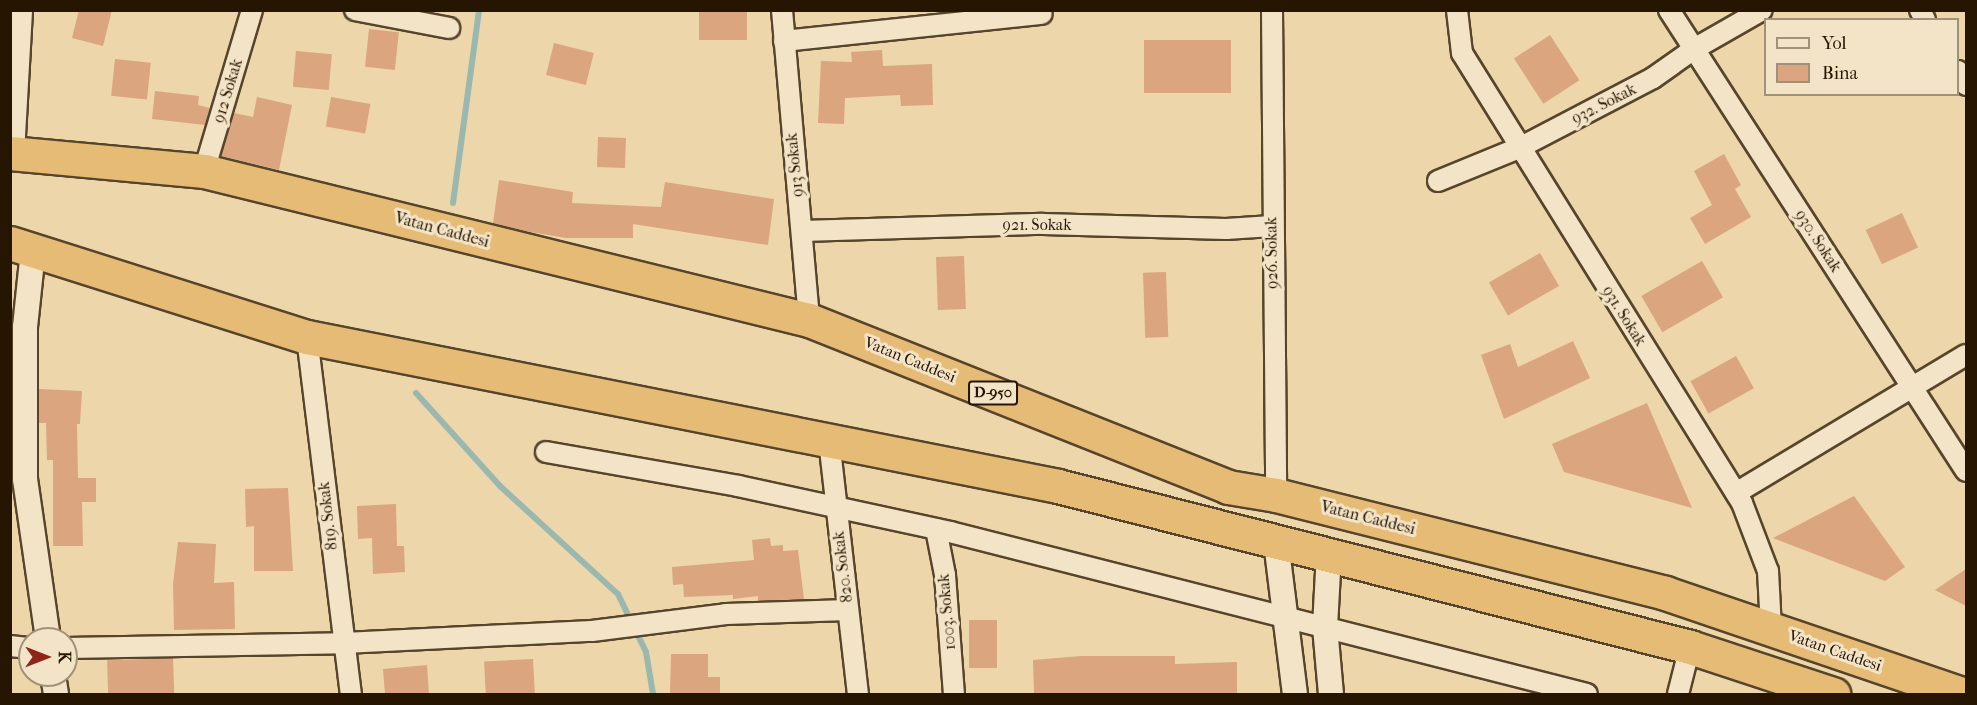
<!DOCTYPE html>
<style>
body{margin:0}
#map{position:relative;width:1977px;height:705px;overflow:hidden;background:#edd6aa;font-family:"IM FELL French Canon",serif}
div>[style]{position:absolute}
.stream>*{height:6px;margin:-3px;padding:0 3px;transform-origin:3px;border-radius:3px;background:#9ab8af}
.building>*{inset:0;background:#dba57f;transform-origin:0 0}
.roads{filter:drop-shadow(2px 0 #57452b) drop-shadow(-2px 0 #57452b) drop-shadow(0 2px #57452b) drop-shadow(0 -2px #57452b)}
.minor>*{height:20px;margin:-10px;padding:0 10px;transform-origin:10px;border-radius:10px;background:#f3e4c8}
.tertiary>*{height:24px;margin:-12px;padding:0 12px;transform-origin:12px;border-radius:12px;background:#f3e4c8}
.trunk>*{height:33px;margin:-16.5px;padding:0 16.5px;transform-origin:16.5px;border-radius:16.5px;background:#e6bb75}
span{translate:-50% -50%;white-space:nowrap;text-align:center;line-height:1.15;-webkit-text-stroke:6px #f3e4c8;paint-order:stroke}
.shield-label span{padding:2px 4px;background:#f3e4c8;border:2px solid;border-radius:4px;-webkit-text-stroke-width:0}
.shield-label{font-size:15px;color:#251501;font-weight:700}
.street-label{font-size:16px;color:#251501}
.frame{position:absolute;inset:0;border:12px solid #251501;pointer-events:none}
.legend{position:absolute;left:1764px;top:18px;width:195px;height:78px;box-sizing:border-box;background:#f3e4c8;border:2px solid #a19178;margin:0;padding:8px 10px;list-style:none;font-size:18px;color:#251501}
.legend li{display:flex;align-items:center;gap:12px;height:30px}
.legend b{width:30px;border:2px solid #a19178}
.north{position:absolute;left:18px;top:627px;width:60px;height:60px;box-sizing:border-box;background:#f3e4c8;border:2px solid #a19178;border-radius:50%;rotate:90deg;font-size:16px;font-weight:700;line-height:24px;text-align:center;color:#251501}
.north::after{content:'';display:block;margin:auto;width:21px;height:27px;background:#8f2418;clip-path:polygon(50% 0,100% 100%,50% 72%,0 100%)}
</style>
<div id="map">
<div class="stream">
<div style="left:453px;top:203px;width:195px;rotate:-82.3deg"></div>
<div style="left:416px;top:393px;width:125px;rotate:47.9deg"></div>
<div style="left:500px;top:486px;width:160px;rotate:42.5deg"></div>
<div style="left:618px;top:594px;width:64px;rotate:64.2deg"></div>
<div style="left:646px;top:652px;width:43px;rotate:80.5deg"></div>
</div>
<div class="building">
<div style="clip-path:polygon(79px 10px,112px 10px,103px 46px,72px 38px)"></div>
<div style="left:699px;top:10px;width:48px;height:30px"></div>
<div style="left:369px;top:29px;width:30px;height:38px;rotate:6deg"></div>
<div style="left:1550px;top:35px;width:54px;height:43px;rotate:57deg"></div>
<div style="left:1144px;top:40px;width:87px;height:53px"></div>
<div style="left:554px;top:43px;width:41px;height:33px;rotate:14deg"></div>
<div style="clip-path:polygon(882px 50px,883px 66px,932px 64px,933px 105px,901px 106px,900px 95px,845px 98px,844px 124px,818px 123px,821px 61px,852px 62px,851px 52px)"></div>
<div style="left:296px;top:51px;width:36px;height:36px;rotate:5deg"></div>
<div style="left:115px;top:59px;width:36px;height:37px;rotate:6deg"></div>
<div style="clip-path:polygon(155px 91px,199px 96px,198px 105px,210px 108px,205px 125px,152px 119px)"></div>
<div style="clip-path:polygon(257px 97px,292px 105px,279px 170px,221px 156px,234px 113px,253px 117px)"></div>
<div style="left:331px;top:97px;width:40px;height:30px;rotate:10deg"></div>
<div style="left:598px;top:137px;width:28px;height:30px;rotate:2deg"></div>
<div style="clip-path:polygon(1724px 154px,1741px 185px,1735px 189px,1751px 217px,1705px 244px,1690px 218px,1712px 205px,1694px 171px)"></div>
<div style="clip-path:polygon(499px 180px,573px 192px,572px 203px,661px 207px,665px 182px,774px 199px,768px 245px,633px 224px,633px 238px,566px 238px,530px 232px,493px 223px)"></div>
<div style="left:1902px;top:213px;width:38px;height:40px;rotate:65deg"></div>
<div style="left:1540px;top:253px;width:38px;height:59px;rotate:60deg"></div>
<div style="left:964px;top:256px;width:53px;height:28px;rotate:88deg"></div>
<div style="left:1702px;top:261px;width:42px;height:70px;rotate:60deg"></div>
<div style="left:1166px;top:272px;width:65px;height:23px;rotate:88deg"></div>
<div style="clip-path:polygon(1573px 341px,1590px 378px,1504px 419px,1481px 355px,1510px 344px,1518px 367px)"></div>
<div style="left:1736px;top:356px;width:37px;height:52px;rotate:61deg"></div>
<div style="clip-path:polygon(39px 389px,82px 391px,80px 424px,77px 424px,78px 478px,96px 478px,96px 502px,82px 502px,83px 546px,53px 546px,53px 460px,47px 460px,46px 423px,39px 423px)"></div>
<div style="clip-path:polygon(1647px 403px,1692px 508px,1564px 472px,1552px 444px)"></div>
<div style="clip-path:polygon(288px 488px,293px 571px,254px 571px,254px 526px,246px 527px,245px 489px)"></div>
<div style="clip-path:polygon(1854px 496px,1905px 567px,1885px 581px,1773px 538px)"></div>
<div style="clip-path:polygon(396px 504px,397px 546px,404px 546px,405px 572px,373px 574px,372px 538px,358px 539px,357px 506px)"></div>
<div style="clip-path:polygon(770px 538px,771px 546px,783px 545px,783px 551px,798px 550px,804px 599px,758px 601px,758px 596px,733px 599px,733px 595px,684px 597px,683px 584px,673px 585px,672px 567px,754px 560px,752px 540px)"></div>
<div style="clip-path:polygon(178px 542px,216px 544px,214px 583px,234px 582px,235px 629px,174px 630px,173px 584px)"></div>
<div style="clip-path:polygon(1966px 569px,1966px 606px,1935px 590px)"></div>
<div style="left:969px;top:620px;width:28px;height:48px"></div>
<div style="clip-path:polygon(671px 654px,708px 654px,708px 677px,720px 677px,720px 694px,670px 694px)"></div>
<div style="clip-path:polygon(1081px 656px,1175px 656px,1175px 664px,1237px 662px,1237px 694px,1034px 694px,1033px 660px)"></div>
<div style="left:173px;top:658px;width:36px;height:66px;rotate:88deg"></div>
<div style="left:533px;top:659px;width:35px;height:49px;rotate:87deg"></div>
<div style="clip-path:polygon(427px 665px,429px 694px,385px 694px,383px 669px)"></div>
</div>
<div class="roads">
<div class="minor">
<div style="left:355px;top:10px;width:96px;rotate:10.8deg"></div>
<div style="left:782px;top:10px;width:311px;rotate:85deg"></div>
<div style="left:1272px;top:10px;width:485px;rotate:89.5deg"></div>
<div style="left:1457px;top:10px;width:43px;rotate:83.4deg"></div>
<div style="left:1462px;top:53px;width:530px;rotate:58.11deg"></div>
<div style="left:1742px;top:503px;width:73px;rotate:69.1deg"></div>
<div style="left:1768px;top:571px;width:58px;rotate:87deg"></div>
<div style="left:1669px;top:10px;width:548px;rotate:57.21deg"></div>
<div style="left:1920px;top:10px;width:11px;rotate:63deg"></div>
<div style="left:784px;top:41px;width:259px;rotate:-6deg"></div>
<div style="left:1958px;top:71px;width:16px;rotate:60deg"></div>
<div style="left:14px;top:154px;width:144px;rotate:-86.8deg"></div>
<div style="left:204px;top:171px;width:168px;rotate:-73.4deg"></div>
<div style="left:1438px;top:181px;width:87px;rotate:-22.2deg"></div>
<div style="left:1519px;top:148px;width:151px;rotate:-27.6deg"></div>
<div style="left:1653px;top:78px;width:50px;rotate:-35.3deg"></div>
<div style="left:1694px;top:49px;width:78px;rotate:-29.8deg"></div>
<div style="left:802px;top:231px;width:241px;rotate:-1.7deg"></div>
<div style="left:1043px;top:224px;width:183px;rotate:1.6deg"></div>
<div style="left:1226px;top:229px;width:46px;rotate:-3.7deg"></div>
<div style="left:307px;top:337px;width:360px;rotate:83deg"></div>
<div style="left:829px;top:440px;width:256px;rotate:83.5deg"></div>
<div style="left:546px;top:452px;width:195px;rotate:10deg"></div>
<div style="left:738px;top:486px;width:217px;rotate:12.2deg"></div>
<div style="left:950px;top:532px;width:657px;rotate:14.27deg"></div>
<div style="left:1736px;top:493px;width:268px;rotate:-31deg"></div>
<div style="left:936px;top:529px;width:47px;rotate:78.9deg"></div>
<div style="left:945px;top:575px;width:119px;rotate:85.7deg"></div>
<div style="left:10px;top:646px;width:20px;rotate:6deg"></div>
<div style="left:66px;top:648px;width:278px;rotate:-1deg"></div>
<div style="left:344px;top:643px;width:248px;rotate:-2.8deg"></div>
<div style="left:592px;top:631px;width:135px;rotate:-7.2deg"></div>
<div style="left:726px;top:614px;width:122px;rotate:-1.9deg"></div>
<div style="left:1678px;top:694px;width:49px;rotate:-75.7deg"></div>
</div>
<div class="tertiary">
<div style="left:33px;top:251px;width:76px;rotate:96deg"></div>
<div style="left:25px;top:327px;width:152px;rotate:90deg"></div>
<div style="left:25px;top:479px;width:162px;rotate:81.8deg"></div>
<div style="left:1276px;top:542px;width:153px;rotate:82.9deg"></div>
<div style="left:1329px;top:553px;width:74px;rotate:93.1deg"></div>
<div style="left:1325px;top:627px;width:67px;rotate:84.9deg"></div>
<div style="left:53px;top:675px;width:19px;rotate:81deg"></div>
</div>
<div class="trunk">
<div style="left:10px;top:153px;width:195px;rotate:5.3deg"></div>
<div style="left:204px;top:171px;width:623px;rotate:13.84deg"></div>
<div style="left:809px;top:320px;width:451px;rotate:21.7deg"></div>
<div style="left:1228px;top:487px;width:49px;rotate:9.5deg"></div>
<div style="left:1276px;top:495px;width:401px;rotate:14.1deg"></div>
<div style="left:1665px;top:593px;width:313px;rotate:18.8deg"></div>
<div style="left:10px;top:243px;width:312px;rotate:17.6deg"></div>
<div style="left:307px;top:337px;width:766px;rotate:11.22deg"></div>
<div style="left:1058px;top:486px;width:652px;rotate:14.29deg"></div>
<div style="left:1690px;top:647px;width:151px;rotate:18.2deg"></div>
</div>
</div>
<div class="shield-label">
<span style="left:993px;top:393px">D-950</span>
</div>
<div class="street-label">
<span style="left:228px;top:91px;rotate:-73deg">912 Sokak</span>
<span style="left:1604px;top:104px;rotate:-27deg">932. Sokak</span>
<span style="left:795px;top:165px;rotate:-96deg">913 Sokak</span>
<span style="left:1037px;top:225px">921. Sokak</span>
<span style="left:442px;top:230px;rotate:15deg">Vatan Caddesi</span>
<span style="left:1818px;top:241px;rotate:57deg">930. Sokak</span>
<span style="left:1272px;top:253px;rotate:-91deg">926. Sokak</span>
<span style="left:1624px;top:316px;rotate:58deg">931. Sokak</span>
<span style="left:910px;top:360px;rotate:22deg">Vatan Caddesi</span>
<span style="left:328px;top:516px;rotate:-97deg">819. Sokak</span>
<span style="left:1368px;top:518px;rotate:14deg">Vatan Caddesi</span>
<span style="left:843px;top:567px;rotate:-97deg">820. Sokak</span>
<span style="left:947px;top:612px;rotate:-95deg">1003. Sokak</span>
<span style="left:1835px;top:651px;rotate:19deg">Vatan Caddesi</span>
</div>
<div class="frame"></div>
<ul class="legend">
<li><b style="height:8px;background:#f3e4c8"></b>Yol</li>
<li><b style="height:16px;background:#dba57f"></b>Bina</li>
</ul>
<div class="north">K</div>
</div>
